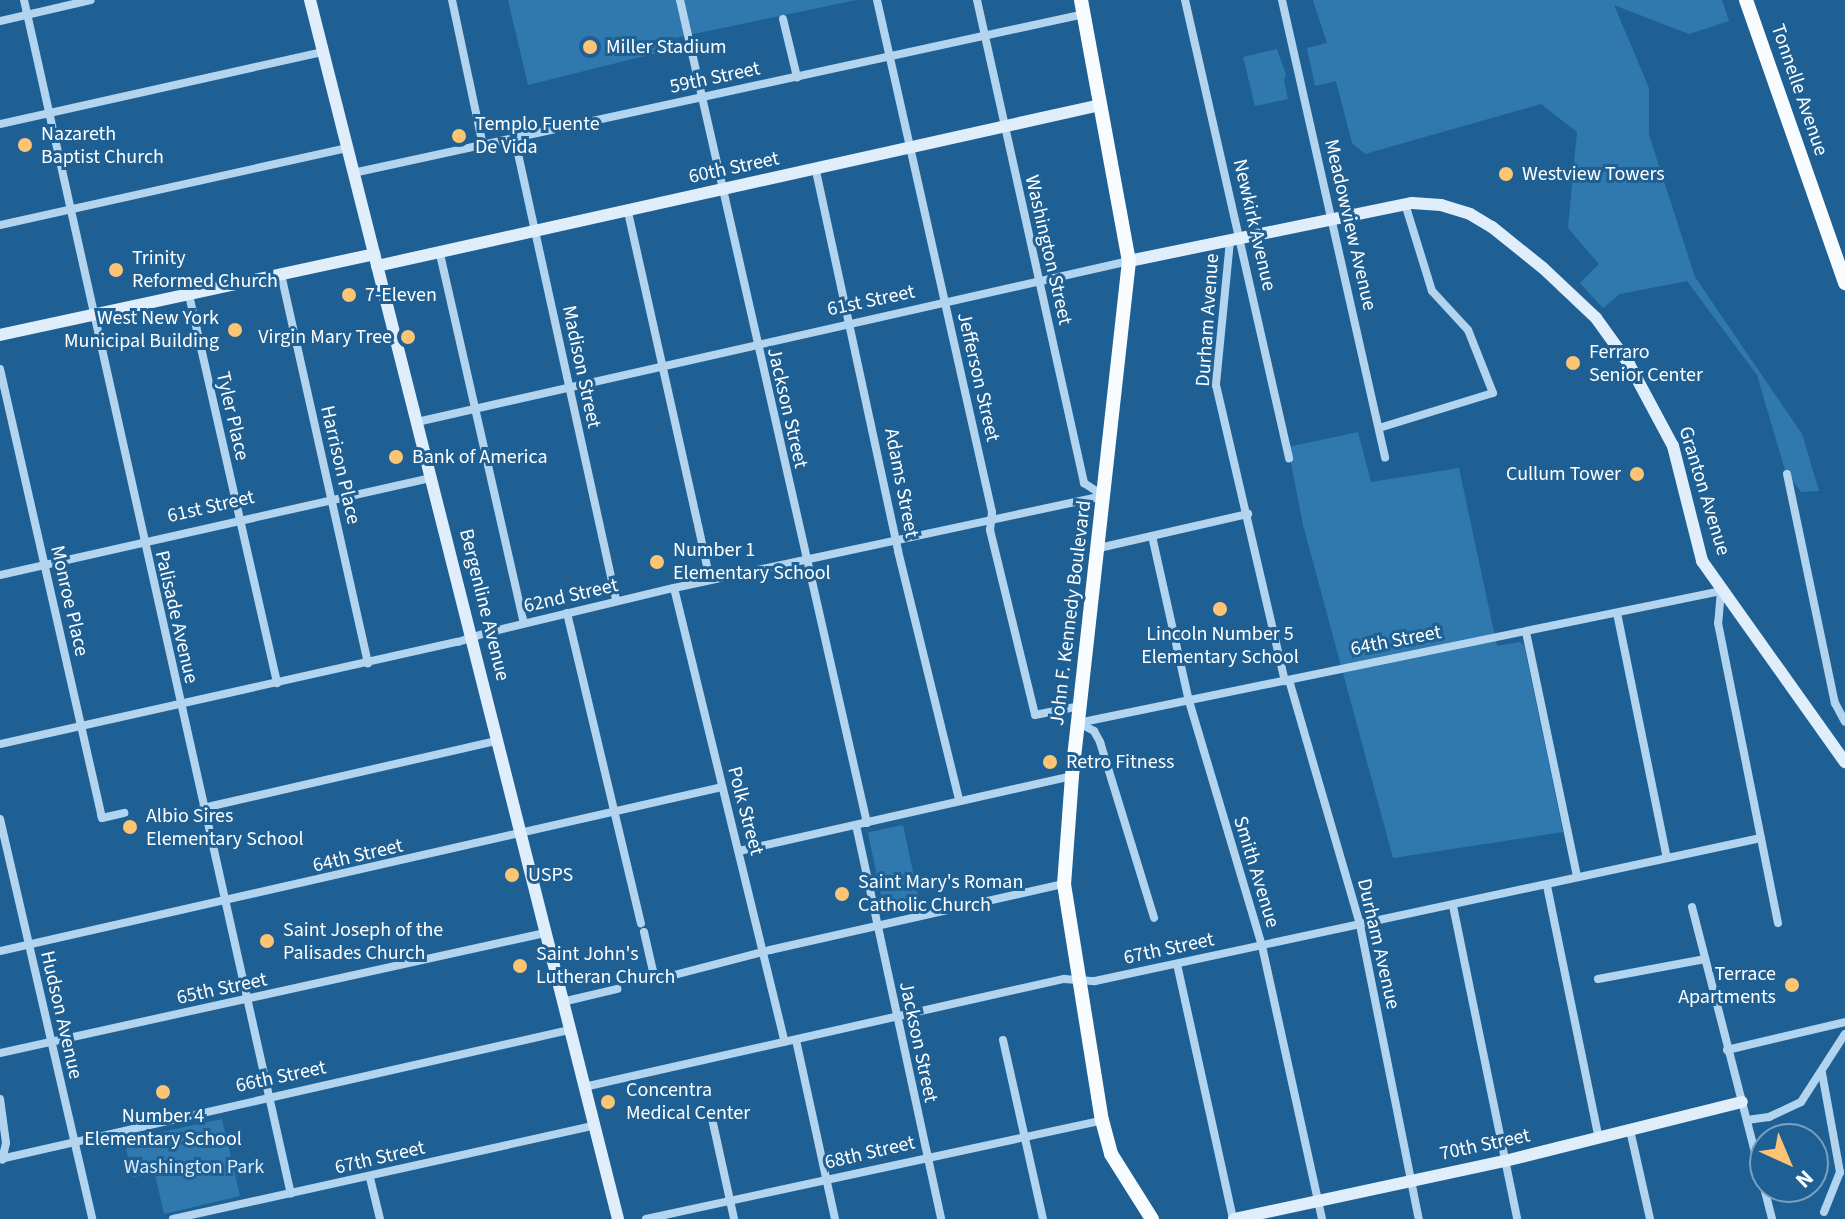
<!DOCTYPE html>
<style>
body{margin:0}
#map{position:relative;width:1845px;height:1219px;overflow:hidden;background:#1f6094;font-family:"Source Sans 3",sans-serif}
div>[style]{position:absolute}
.green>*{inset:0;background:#3079af;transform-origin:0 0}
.street>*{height:8px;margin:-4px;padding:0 4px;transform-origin:4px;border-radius:4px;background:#b2d4ee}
.secondary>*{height:12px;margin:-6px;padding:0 6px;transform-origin:6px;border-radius:6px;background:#dfeefa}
.primary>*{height:14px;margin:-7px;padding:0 7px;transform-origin:7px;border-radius:7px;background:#f9fcff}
.dots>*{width:22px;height:22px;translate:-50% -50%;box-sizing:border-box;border:4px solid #1f6094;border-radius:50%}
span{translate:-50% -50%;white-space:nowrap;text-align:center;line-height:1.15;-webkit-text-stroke:6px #1f6094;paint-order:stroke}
.poi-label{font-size:20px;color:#fff}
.left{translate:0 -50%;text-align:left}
.right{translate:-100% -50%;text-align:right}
.street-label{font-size:20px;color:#fff}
.park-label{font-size:20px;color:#d8ecfa}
.north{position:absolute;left:1749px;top:1123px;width:80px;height:80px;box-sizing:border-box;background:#1f6094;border:2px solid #79a0bf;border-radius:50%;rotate:136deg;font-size:22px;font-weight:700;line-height:32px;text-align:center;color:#fff}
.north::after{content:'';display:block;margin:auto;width:28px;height:36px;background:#fcc473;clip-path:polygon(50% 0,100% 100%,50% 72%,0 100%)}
</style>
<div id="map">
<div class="green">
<div style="clip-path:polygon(508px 0,856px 0,660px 41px,661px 52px,528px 85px)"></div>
<div style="clip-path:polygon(1313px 0,1722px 0,1729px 21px,1689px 34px,1614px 5px,1649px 88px,1649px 135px,1695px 277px,1802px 434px,1819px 491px,1801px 492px,1785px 470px,1757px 375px,1687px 281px,1620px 294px,1603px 308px,1580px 283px,1599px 264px,1568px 228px,1577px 132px,1541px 104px,1365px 154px,1352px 143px,1336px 81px,1315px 86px,1307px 48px,1327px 43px)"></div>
<div style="clip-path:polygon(1277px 49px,1286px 75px,1284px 80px,1288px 99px,1255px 106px,1243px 57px)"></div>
<div style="clip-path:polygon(1358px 432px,1371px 482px,1459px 468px,1497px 646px,1520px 642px,1524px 645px,1563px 832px,1393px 858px,1303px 525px,1288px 447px)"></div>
<div style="left:903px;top:825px;width:83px;height:36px;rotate:78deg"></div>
<div style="clip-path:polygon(222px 1119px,240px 1196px,164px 1214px,155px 1174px,133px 1177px,124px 1140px)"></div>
</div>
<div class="street">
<div style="left:24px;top:0;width:1223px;rotate:77.4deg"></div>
<div style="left:452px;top:0;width:149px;rotate:78deg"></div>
<div style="left:680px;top:0;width:844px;rotate:77.2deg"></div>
<div style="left:877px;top:0;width:525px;rotate:77.34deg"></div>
<div style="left:992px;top:512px;width:18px;rotate:96deg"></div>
<div style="left:990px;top:530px;width:190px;rotate:76.3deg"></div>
<div style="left:1035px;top:715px;width:46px;rotate:-11.3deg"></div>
<div style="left:977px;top:0;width:495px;rotate:77.5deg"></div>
<div style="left:1084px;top:483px;width:24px;rotate:33deg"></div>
<div style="left:1185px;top:0;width:470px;rotate:77.2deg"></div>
<div style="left:1282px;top:0;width:469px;rotate:77.3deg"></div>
<div style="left:783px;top:19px;width:60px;rotate:76.4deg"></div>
<div style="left:0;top:21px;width:93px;rotate:-13deg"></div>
<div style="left:0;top:124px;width:331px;rotate:-12.6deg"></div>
<div style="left:515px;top:140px;width:472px;rotate:77.6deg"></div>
<div style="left:816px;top:171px;width:389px;rotate:77.8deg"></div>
<div style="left:898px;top:551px;width:256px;rotate:76.2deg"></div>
<div style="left:353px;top:173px;width:748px;rotate:-12.27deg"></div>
<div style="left:628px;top:212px;width:317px;rotate:77.4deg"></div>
<div style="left:0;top:225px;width:355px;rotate:-12.5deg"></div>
<div style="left:1230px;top:241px;width:145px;rotate:95.6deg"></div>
<div style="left:1216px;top:385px;width:304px;rotate:76.9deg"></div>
<div style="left:440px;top:254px;width:378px;rotate:77.2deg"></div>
<div style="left:281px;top:274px;width:399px;rotate:77.4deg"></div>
<div style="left:189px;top:295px;width:398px;rotate:77.2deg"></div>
<div style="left:0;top:369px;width:457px;rotate:77.2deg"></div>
<div style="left:101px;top:815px;width:3px;rotate:72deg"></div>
<div style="left:102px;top:818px;width:23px;rotate:-13deg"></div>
<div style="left:417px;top:422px;width:730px;rotate:-12.74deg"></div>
<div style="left:1379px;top:428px;width:119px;rotate:-17.1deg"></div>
<div style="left:1493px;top:393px;width:68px;rotate:-111.6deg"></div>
<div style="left:1468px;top:330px;width:53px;rotate:-132.7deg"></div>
<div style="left:1432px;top:291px;width:91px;rotate:-107.2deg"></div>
<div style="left:1787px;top:474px;width:234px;rotate:78.2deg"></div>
<div style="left:1835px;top:703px;width:21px;rotate:62deg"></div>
<div style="left:698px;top:525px;width:56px;rotate:77.7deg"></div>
<div style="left:1152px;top:536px;width:169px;rotate:77.4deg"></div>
<div style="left:1189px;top:701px;width:256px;rotate:73.4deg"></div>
<div style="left:1262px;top:946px;width:280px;rotate:77.6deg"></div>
<div style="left:1099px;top:548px;width:153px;rotate:-12.9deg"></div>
<div style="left:0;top:575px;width:442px;rotate:-12.7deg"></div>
<div style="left:674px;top:588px;width:467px;rotate:76.3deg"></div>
<div style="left:567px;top:613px;width:319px;rotate:76.6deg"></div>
<div style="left:1617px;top:613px;width:250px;rotate:78.5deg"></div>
<div style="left:1526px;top:632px;width:250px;rotate:78.2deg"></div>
<div style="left:1289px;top:680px;width:255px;rotate:73.8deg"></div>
<div style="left:1360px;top:925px;width:300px;rotate:78.7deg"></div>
<div style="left:1078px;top:723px;width:656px;rotate:-11.6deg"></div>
<div style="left:1721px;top:591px;width:32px;rotate:95deg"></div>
<div style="left:1718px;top:623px;width:306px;rotate:78.7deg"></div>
<div style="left:1079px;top:723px;width:17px;rotate:28deg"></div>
<div style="left:1094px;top:731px;width:13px;rotate:61deg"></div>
<div style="left:1100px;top:742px;width:184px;rotate:72.9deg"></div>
<div style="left:0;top:744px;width:469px;rotate:-12.6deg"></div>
<div style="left:458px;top:642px;width:29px;rotate:-18deg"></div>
<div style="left:486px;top:633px;width:193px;rotate:-13.5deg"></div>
<div style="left:674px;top:588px;width:440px;rotate:-12.1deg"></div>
<div style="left:203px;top:808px;width:301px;rotate:-12.9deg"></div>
<div style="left:0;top:819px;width:410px;rotate:77deg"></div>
<div style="left:856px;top:825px;width:403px;rotate:77.8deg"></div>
<div style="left:739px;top:851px;width:341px;rotate:-12.7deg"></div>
<div style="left:1547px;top:886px;width:258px;rotate:78.4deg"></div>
<div style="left:1453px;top:906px;width:319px;rotate:78.4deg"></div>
<div style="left:1692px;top:907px;width:322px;rotate:75.6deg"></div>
<div style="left:644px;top:932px;width:49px;rotate:77.1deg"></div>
<div style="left:655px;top:980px;width:119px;rotate:-14.6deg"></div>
<div style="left:770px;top:950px;width:301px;rotate:-12.7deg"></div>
<div style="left:0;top:951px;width:740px;rotate:-12.8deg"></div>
<div style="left:1177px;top:964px;width:261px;rotate:77.6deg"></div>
<div style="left:1598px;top:979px;width:109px;rotate:-10.6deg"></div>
<div style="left:562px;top:1002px;width:57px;rotate:-13.3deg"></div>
<div style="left:796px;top:1040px;width:183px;rotate:77.7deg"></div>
<div style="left:1003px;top:1040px;width:183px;rotate:77.4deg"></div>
<div style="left:1727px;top:1050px;width:121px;rotate:-13.3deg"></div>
<div style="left:0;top:1053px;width:558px;rotate:-12.42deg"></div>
<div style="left:1822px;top:1073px;width:101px;rotate:79.7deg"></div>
<div style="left:1840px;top:1172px;width:43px;rotate:111.8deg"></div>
<div style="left:584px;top:1087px;width:492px;rotate:-12.7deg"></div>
<div style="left:1064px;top:979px;width:31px;rotate:4deg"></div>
<div style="left:1095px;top:981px;width:681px;rotate:-12.12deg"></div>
<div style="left:0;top:1099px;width:44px;rotate:82.2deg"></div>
<div style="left:6px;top:1143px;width:17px;rotate:103deg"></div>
<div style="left:711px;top:1114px;width:107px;rotate:77.6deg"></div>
<div style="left:1747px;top:1120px;width:22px;rotate:-8deg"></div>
<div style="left:1769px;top:1117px;width:35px;rotate:-25deg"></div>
<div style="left:1801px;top:1102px;width:81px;rotate:-57.1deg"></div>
<div style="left:1630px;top:1130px;width:91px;rotate:77.3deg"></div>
<div style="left:0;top:1159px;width:583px;rotate:-12.77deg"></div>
<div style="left:370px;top:1178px;width:42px;rotate:76.3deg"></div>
<div style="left:173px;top:1219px;width:431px;rotate:-12.5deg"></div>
<div style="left:646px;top:1219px;width:467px;rotate:-12.2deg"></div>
</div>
<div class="secondary">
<div style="left:310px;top:0;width:1257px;rotate:75.82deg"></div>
<div style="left:1129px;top:261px;width:289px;rotate:-11.6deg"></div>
<div style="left:1412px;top:203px;width:29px;rotate:4deg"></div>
<div style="left:1441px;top:205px;width:30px;rotate:17deg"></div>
<div style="left:1470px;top:214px;width:26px;rotate:31deg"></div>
<div style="left:1492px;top:227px;width:65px;rotate:38.8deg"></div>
<div style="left:1543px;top:268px;width:73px;rotate:43.3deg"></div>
<div style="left:1596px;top:318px;width:57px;rotate:54.3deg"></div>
<div style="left:1629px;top:364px;width:93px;rotate:61.8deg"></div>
<div style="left:1673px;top:446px;width:119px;rotate:75.8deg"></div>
<div style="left:1702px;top:561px;width:247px;rotate:54.6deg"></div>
<div style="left:377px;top:266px;width:741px;rotate:-12.55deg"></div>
<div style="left:0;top:335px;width:383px;rotate:-12.2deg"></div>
<div style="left:1234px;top:1219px;width:277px;rotate:-12.1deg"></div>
<div style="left:1505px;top:1161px;width:244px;rotate:-14deg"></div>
</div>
<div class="primary">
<div style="left:1081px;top:0;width:265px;rotate:79.6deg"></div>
<div style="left:1129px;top:261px;width:518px;rotate:96.32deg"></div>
<div style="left:1072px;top:776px;width:108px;rotate:94.2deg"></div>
<div style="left:1064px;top:884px;width:239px;rotate:80.9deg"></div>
<div style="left:1102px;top:1120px;width:35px;rotate:75deg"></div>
<div style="left:1111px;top:1154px;width:77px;rotate:57.8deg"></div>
<div style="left:1746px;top:0;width:300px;rotate:70.7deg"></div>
</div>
<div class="dots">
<div style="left:590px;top:47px;background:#fcc473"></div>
<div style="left:459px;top:136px;background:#fcc473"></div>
<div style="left:25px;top:145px;background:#fcc473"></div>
<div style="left:1506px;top:174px;background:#fcc473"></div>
<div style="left:116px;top:270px;background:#fcc473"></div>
<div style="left:349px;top:295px;background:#fcc473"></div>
<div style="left:235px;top:330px;background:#fcc473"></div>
<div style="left:408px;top:337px;background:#fcc473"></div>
<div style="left:1573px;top:363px;background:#fcc473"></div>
<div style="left:396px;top:457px;background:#fcc473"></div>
<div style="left:1637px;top:474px;background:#fcc473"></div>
<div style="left:657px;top:562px;background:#fcc473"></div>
<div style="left:1220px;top:609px;background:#fcc473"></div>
<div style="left:1050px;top:762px;background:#fcc473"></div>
<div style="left:130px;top:827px;background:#fcc473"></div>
<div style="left:512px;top:875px;background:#fcc473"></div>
<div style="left:842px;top:894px;background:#fcc473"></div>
<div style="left:267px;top:941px;background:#fcc473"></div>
<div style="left:520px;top:966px;background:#fcc473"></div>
<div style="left:1792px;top:985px;background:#fcc473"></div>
<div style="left:163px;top:1092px;background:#fcc473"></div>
<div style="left:608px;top:1102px;background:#fcc473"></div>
</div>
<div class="poi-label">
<span class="left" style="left:606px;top:47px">Miller Stadium</span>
<span class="left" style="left:475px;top:136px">Templo Fuente<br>De Vida</span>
<span class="left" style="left:41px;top:146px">Nazareth<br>Baptist Church</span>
<span class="left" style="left:1522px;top:174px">Westview Towers</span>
<span class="left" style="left:132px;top:270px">Trinity<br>Reformed Church</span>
<span class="left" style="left:365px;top:295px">7-Eleven</span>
<span class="right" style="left:219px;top:330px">West New York<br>Municipal Building</span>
<span class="right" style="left:392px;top:337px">Virgin Mary Tree</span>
<span class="left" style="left:1589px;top:364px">Ferraro<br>Senior Center</span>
<span class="left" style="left:412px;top:457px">Bank of America</span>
<span class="right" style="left:1621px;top:474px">Cullum Tower</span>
<span class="left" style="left:673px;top:562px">Number 1<br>Elementary School</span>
<span style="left:1220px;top:646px">Lincoln Number 5<br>Elementary School</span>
<span class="left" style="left:1066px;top:762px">Retro Fitness</span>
<span class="left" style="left:146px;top:828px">Albio Sires<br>Elementary School</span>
<span class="left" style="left:528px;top:875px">USPS</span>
<span class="left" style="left:858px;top:894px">Saint Mary's Roman<br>Catholic Church</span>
<span class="left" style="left:283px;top:942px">Saint Joseph of the<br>Palisades Church</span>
<span class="left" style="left:536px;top:966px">Saint John's<br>Lutheran Church</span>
<span class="right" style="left:1776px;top:986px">Terrace<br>Apartments</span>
<span class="left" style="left:626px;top:1102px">Concentra<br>Medical Center</span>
<span style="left:163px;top:1128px">Number 4<br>Elementary School</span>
</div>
<div class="street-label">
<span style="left:715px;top:78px;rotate:-12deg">59th Street</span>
<span style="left:1799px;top:90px;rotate:71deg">Tonnelle Avenue</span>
<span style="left:734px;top:168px;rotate:-12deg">60th Street</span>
<span style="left:1254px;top:225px;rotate:77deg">Newkirk Avenue</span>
<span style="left:1350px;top:225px;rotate:77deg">Meadowview Avenue</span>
<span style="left:1048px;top:250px;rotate:77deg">Washington Street</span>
<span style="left:871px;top:301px;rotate:-12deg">61st Street</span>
<span style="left:1208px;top:320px;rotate:-86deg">Durham Avenue</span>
<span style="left:581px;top:367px;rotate:78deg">Madison Street</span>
<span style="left:978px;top:377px;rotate:77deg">Jefferson Street</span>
<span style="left:787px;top:408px;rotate:77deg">Jackson Street</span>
<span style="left:232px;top:416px;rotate:77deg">Tyler Place</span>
<span style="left:340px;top:465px;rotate:77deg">Harrison Place</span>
<span style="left:901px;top:483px;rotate:79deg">Adams Street</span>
<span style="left:1704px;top:491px;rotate:73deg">Granton Avenue</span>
<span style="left:211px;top:507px;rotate:-13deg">61st Street</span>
<span style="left:571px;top:596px;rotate:-13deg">62nd Street</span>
<span style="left:69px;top:601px;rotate:77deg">Monroe Place</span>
<span style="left:484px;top:605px;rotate:76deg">Bergenline Avenue</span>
<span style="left:1071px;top:613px;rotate:-83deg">John F. Kennedy Boulevard</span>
<span style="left:176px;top:617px;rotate:77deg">Palisade Avenue</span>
<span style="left:1396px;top:641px;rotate:-11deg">64th Street</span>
<span style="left:745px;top:811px;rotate:75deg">Polk Street</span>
<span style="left:358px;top:856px;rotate:-13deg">64th Street</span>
<span style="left:1256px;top:872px;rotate:73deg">Smith Avenue</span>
<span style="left:1378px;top:944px;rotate:77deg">Durham Avenue</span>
<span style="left:1169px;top:949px;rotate:-12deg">67th Street</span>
<span style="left:222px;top:989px;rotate:-12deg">65th Street</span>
<span style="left:61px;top:1015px;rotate:77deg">Hudson Avenue</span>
<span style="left:918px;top:1042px;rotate:78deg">Jackson Street</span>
<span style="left:281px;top:1077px;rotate:-12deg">66th Street</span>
<span style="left:1485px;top:1145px;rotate:-12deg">70th Street</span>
<span style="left:870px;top:1153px;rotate:-13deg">68th Street</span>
<span style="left:380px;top:1158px;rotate:-13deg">67th Street</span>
</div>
<div class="park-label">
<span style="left:194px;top:1167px">Washington Park</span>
</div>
<div class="north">N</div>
</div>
